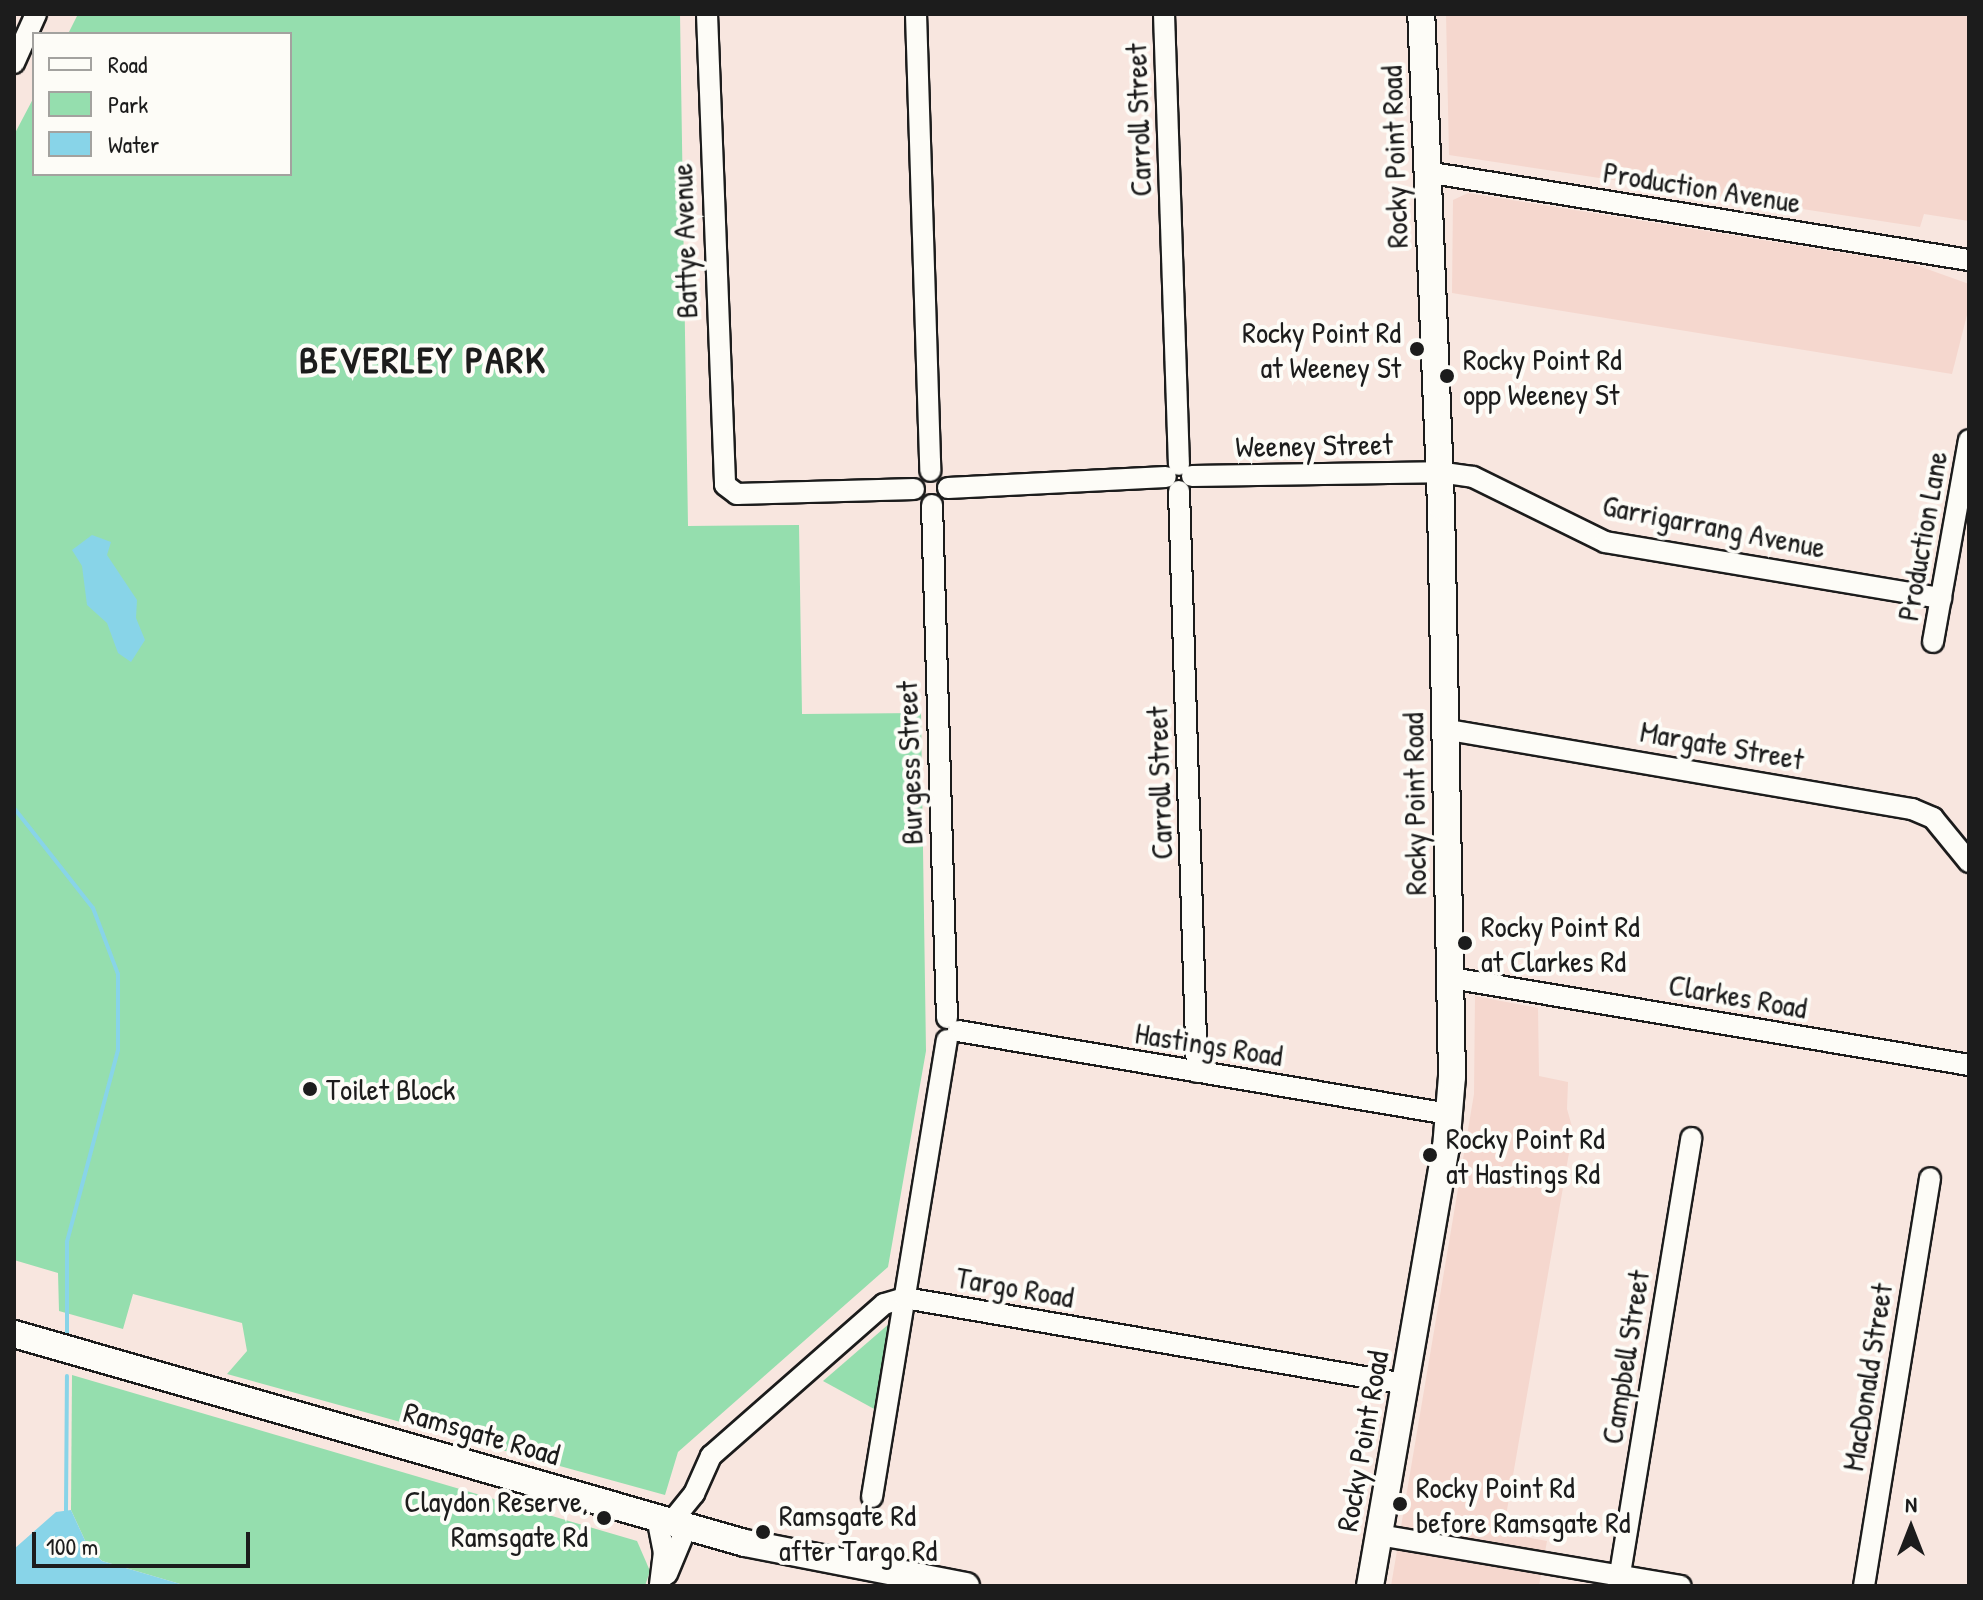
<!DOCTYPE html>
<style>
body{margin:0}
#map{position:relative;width:1983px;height:1600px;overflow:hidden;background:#f8e6df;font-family:"Patrick Hand",sans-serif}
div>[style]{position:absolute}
.built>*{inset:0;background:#f5d7ce}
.green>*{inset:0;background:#95deae}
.water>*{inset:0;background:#88d4e8}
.stream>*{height:4px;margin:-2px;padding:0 2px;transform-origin:2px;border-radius:2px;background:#88d4e8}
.roads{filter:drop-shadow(2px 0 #1c1c1c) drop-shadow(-2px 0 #1c1c1c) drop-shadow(0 2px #1c1c1c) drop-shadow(0 -2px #1c1c1c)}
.minor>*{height:20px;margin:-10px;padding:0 10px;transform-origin:10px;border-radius:10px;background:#fdfcf7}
.major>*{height:26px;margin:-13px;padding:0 13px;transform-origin:13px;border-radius:13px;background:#fdfcf7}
.dots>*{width:22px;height:22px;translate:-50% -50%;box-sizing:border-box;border:4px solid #fdfcf7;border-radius:50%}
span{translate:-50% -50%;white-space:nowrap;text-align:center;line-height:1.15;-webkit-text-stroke:8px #fdfcf7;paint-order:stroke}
.street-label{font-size:30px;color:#1c1c1c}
.poi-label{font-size:30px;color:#1c1c1c}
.right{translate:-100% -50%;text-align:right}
.left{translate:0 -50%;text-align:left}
.district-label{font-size:38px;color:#1c1c1c;font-weight:700;letter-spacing:2px}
.frame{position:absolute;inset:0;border:16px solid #1c1c1c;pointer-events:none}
.legend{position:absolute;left:32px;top:32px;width:260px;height:144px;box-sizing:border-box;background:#fdfcf7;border:2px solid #a3a29f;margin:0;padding:10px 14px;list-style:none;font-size:24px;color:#1c1c1c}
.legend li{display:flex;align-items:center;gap:16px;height:40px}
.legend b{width:40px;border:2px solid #a3a29f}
.north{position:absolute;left:1871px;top:1488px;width:80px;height:80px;-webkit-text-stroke:6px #fdfcf7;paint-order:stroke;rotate:0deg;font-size:22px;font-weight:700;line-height:32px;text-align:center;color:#1c1c1c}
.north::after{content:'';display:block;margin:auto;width:28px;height:36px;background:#1c1c1c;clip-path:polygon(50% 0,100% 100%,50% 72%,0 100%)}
.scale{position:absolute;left:32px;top:1532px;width:218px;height:36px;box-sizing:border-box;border:4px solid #1c1c1c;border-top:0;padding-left:10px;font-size:24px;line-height:28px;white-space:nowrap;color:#1c1c1c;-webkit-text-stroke:6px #fdfcf7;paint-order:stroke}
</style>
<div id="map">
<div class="built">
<div style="clip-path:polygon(1446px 14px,1969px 14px,1969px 221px,1924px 214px,1920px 227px,1449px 155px)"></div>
<div style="clip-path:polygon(1468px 193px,1913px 264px,1969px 284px,1969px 307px,1952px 374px,1452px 293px,1453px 200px)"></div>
<div style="clip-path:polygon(1475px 996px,1538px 1008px,1539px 1076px,1568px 1082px,1567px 1109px,1573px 1130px,1503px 1533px,1547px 1541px,1539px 1586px,1391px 1586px,1474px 1094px)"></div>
</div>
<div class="green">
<div style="clip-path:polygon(78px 14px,680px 14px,688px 526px,799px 525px,802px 714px,921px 713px,926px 1051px,888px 1267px,678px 1452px,665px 1495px,227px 1374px,247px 1351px,242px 1323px,133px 1294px,123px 1329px,59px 1311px,58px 1273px,14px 1260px,14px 135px,34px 97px,34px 174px,290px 174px,290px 34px,68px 34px)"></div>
<div style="clip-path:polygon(890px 1323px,876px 1410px,823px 1381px)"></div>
<div style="clip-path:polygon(72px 1375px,637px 1541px,650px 1571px,645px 1586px,187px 1586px,102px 1561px,88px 1547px,71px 1510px)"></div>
</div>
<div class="water">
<div style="clip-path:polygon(92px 535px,111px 542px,107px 555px,137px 600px,136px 618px,145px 640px,131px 662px,118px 653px,107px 623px,87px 605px,82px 566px,72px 550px)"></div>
<div style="clip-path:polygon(71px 1510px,88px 1547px,102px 1561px,187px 1586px,14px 1586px,14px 1549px,56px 1512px)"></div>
</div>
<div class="stream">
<div style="left:14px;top:808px;width:127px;rotate:51.7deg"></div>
<div style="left:93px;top:908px;width:71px;rotate:69.3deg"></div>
<div style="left:118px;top:974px;width:76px;rotate:90deg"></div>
<div style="left:118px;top:1050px;width:199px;rotate:104.9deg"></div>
<div style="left:67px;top:1242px;width:97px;rotate:90deg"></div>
<div style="left:66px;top:1511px;width:135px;rotate:-89.6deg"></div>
</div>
<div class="roads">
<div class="minor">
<div style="left:707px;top:14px;width:471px;rotate:87.8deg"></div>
<div style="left:725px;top:485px;width:15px;rotate:37deg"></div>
<div style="left:737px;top:494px;width:177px;rotate:-1.6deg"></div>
<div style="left:916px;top:14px;width:457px;rotate:88.2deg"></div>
<div style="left:1164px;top:14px;width:451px;rotate:88.1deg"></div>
<div style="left:14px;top:63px;width:54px;rotate:-65.8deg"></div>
<div style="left:1426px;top:172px;width:550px;rotate:9.21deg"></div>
<div style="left:1192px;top:476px;width:246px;rotate:-0.9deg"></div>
<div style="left:1438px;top:472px;width:35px;rotate:8deg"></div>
<div style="left:1473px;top:477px;width:147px;rotate:26.2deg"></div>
<div style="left:1605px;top:542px;width:341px;rotate:9.5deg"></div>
<div style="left:948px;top:488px;width:218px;rotate:-2.9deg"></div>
<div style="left:1179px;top:491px;width:581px;rotate:88.23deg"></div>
<div style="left:932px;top:505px;width:513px;rotate:88.33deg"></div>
<div style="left:1933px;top:642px;width:205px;rotate:-79.9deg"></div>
<div style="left:1443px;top:729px;width:476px;rotate:9.7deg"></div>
<div style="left:1912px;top:809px;width:23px;rotate:23deg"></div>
<div style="left:1933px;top:818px;width:57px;rotate:50.7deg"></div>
<div style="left:1451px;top:978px;width:525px;rotate:9.53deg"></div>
<div style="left:958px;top:1031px;width:499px;rotate:9.6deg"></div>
<div style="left:872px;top:1497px;width:463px;rotate:-80.7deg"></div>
<div style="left:657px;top:1517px;width:36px;rotate:79deg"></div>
<div style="left:664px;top:1552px;width:34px;rotate:97deg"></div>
<div style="left:672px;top:1521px;width:35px;rotate:-51deg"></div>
<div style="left:694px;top:1494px;width:42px;rotate:-65.9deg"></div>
<div style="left:711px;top:1456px;width:230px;rotate:-41.3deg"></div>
<div style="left:884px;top:1304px;width:22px;rotate:-16deg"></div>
<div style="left:905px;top:1298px;width:507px;rotate:9.76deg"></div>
<div style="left:1379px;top:1535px;width:306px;rotate:9.6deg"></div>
<div style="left:667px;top:1574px;width:52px;rotate:-67.4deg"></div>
<div style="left:1618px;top:1586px;width:454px;rotate:-80.7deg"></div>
<div style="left:1864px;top:1586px;width:413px;rotate:-80.8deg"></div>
</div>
<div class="major">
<div style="left:14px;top:1334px;width:760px;rotate:15.96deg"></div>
<div style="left:745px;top:1543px;width:225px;rotate:11deg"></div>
<div style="left:1370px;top:1586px;width:445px;rotate:-80.2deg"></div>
<div style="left:1446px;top:1148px;width:71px;rotate:-85.2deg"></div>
<div style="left:1452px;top:1077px;width:571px;rotate:-91.1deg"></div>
<div style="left:1441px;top:506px;width:492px;rotate:-92.3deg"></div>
</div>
</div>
<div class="dots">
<div style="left:1417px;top:349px;background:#1c1c1c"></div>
<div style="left:1447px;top:376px;background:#1c1c1c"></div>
<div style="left:1465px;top:943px;background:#1c1c1c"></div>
<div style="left:310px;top:1089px;background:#1c1c1c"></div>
<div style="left:1430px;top:1155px;background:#1c1c1c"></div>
<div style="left:1400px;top:1504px;background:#1c1c1c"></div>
<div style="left:604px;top:1518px;background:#1c1c1c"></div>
<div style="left:763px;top:1532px;background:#1c1c1c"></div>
</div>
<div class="street-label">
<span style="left:1138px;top:120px;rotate:-92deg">Carroll Street</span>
<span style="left:1394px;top:157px;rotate:-92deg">Rocky Point Road</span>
<span style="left:1702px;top:187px;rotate:9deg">Production Avenue</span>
<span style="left:684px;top:241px;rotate:-92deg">Battye Avenue</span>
<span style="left:1314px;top:445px;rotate:-1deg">Weeney Street</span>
<span style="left:1714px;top:526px;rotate:11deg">Garrigarrang Avenue</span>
<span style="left:1922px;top:536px;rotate:-80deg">Production Lane</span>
<span style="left:1722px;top:745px;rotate:10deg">Margate Street</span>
<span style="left:909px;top:763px;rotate:-92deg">Burgess Street</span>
<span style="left:1159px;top:783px;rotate:-92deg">Carroll Street</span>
<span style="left:1414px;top:804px;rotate:-91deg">Rocky Point Road</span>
<span style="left:1738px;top:996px;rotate:10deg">Clarkes Road</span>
<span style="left:1209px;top:1044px;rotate:9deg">Hastings Road</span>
<span style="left:1015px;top:1287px;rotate:10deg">Targo Road</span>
<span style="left:1625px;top:1357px;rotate:-81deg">Campbell Street</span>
<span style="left:1867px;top:1377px;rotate:-81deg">MacDonald Street</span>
<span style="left:482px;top:1433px;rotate:16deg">Ramsgate Road</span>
<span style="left:1362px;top:1441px;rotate:-80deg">Rocky Point Road</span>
</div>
<div class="poi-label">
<span class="right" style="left:1401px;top:349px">Rocky Point Rd<br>at Weeney St</span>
<span class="left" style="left:1463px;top:376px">Rocky Point Rd<br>opp Weeney St</span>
<span class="left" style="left:1481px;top:943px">Rocky Point Rd<br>at Clarkes Rd</span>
<span class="left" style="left:326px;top:1089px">Toilet Block</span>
<span class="left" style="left:1446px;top:1155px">Rocky Point Rd<br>at Hastings Rd</span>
<span class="left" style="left:1416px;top:1504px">Rocky Point Rd<br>before Ramsgate Rd</span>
<span class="right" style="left:588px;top:1518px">Claydon Reserve,<br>Ramsgate Rd</span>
<span class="left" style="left:779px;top:1532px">Ramsgate Rd<br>after Targo Rd</span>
</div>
<div class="district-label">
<span style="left:423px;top:360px">BEVERLEY PARK</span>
</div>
<div class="frame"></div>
<ul class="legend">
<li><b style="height:10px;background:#fdfcf7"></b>Road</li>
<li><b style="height:22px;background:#95deae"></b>Park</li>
<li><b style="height:22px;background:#88d4e8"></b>Water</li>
</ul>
<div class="north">N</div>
<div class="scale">100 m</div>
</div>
